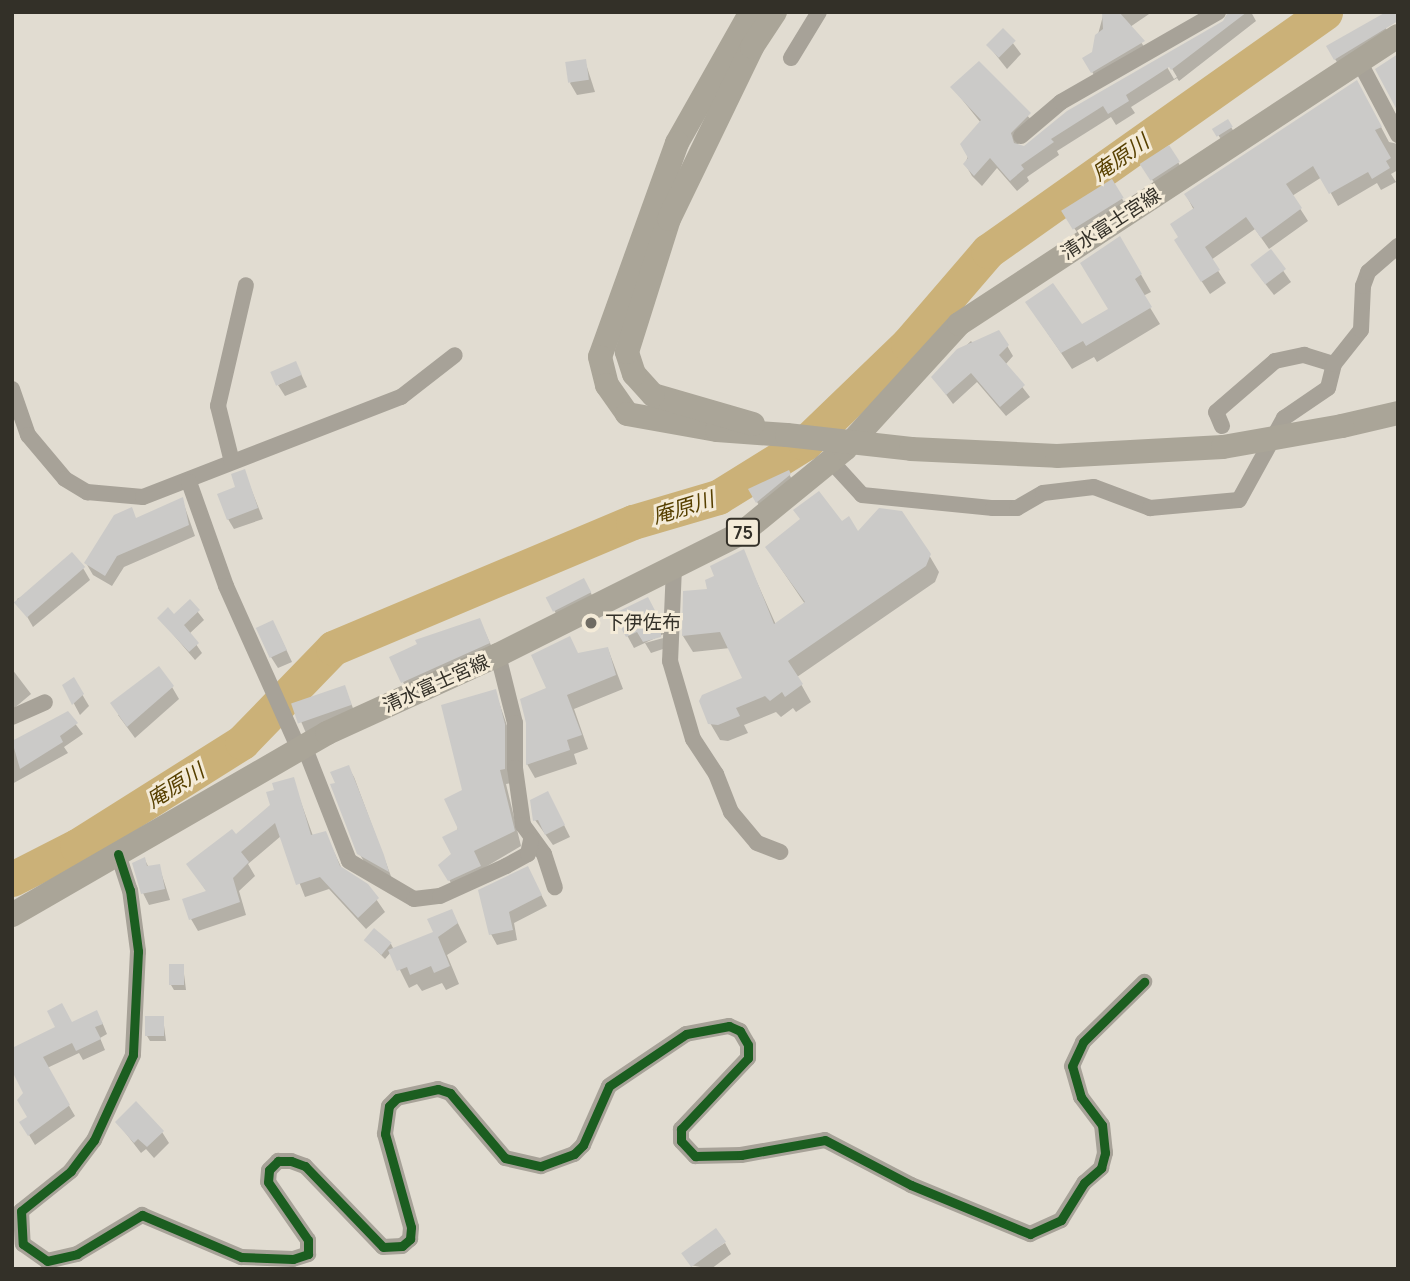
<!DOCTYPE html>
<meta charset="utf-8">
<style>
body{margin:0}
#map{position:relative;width:1410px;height:1281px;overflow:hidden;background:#e1dcd1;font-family:Manrope,"Noto Sans JP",sans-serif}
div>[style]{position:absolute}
.shadow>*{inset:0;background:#0003;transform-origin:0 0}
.river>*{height:35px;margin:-17.5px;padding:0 17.5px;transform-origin:17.5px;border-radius:17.5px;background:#cbb178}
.building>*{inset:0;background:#cbcac8;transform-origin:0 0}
.minor>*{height:16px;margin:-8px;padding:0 8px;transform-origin:8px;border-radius:8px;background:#a7a298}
.primary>*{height:24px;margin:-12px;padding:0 12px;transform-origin:12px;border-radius:12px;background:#aaa598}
.primary-bridge>*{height:24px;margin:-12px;padding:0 12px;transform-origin:12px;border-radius:12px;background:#aaa598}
.cycleway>*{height:9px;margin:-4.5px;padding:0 4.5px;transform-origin:4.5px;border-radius:4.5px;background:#1b5e20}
.dots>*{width:19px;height:19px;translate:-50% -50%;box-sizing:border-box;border:4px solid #f4ebd8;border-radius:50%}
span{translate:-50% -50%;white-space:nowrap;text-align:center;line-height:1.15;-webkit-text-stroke:6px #f4ebd8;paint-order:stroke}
.shield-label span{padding:2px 5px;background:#f4ebd8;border:2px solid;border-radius:5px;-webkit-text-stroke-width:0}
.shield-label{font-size:18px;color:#333028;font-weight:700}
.street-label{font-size:19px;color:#333028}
.poi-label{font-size:19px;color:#333028}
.left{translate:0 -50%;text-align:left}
.water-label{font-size:21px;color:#574000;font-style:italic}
.frame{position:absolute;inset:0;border:14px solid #333028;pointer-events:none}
</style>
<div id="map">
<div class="shadow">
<div style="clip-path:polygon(1104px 12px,1152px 12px,1130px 27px,1148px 52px,1100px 86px,1085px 59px,1093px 53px)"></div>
<div style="clip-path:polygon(evenodd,1229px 12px,1251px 12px,1256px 21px,1179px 81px,1177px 78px,1131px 107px,1135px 113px,1116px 125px,1111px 117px,1057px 151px,1059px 155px,1027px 177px,1029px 181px,1017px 191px,997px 168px,982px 186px,972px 176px,965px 164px,981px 123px,952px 87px,978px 63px,1037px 126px,1016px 146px,1024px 148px,1225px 22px,1229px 12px,1167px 67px,1171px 67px,1177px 77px,1174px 79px,1167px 67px)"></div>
<div style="clip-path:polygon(1380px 18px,1388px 32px,1338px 64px,1328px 47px)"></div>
<div style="clip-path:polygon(1003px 30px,1021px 54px,1007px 69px,988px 45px)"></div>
<div style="clip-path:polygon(585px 61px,595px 92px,577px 95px,570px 83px)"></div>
<div style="clip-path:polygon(1364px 95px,1389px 142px,1398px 144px,1398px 170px,1391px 174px,1396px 182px,1381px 190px,1377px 183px,1338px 206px,1322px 177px,1292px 196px,1308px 221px,1269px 249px,1255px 229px,1211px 260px,1226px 283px,1210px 294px,1183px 253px,1197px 216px,1186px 195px)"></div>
<div style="left:1228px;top:122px;width:12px;height:15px;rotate:59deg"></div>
<div style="clip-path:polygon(1178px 162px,1184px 173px,1159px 190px,1149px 175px)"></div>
<div style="clip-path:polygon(1111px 181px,1129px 210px,1083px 241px,1070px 222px)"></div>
<div style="clip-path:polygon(1120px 238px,1151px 292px,1143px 296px,1160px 324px,1097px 362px,1094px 357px,1072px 369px,1027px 303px,1081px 327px,1110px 310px)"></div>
<div style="clip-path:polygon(1270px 252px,1291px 282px,1274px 295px,1260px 277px)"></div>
<div style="clip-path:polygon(999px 332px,1013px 356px,1005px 365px,1030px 397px,1006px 416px,977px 382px,953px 404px,933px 377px,971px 341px,975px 346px)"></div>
<div style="clip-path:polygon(301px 374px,307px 387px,285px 396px,278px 385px)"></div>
<div style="clip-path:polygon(244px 471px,263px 519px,234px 529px,228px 519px)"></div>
<div style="clip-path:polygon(788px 472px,795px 485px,763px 512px,750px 490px)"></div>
<div style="clip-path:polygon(182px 499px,195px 536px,124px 567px,112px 586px,93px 575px,86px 563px,137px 520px)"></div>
<div style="clip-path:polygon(841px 523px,858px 534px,929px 555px,939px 572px,935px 582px,797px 677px,811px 702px,796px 712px,793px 708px,781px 717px,776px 712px,744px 725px,748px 733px,728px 741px,720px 740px,710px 723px,745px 679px,730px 648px,693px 652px,683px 636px,717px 577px,743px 551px,776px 625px,805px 604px,767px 548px)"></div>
<div style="clip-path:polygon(83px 568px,90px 580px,33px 627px,17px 599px)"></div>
<div style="clip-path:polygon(590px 591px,596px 604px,561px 622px,547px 598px)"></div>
<div style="clip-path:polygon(190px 602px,204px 620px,189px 634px,202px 653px,195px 660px,159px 618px,174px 617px)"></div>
<div style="clip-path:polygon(654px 610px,666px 633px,634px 648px,616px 615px)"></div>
<div style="clip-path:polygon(485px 632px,495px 654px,409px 693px,403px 682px)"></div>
<div style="clip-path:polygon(279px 634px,292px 662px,278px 668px,271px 657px)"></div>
<div style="clip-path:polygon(667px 637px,666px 648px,651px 653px,645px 643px)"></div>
<div style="clip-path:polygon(608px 649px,623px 689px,574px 709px,588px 749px,574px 754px,577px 764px,535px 778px,527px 764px,548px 689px,578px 655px)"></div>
<div style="clip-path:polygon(12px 669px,31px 694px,12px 710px)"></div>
<div style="clip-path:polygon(73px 679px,89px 706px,80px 715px,64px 685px)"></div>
<div style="clip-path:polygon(172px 687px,179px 699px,135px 738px,118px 715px)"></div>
<div style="left:344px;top:687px;width:30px;height:53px;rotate:67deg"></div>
<div style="clip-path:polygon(495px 691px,512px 740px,512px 783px,506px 784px,521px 846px,482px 869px,457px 894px,441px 865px,453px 855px,464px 791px)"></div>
<div style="clip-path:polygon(67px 713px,83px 734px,64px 747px,68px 753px,12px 784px,12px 742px)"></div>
<div style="clip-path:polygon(348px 767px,354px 777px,392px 879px,365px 863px,359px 853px,337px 784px)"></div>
<div style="clip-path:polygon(293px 780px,313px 836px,325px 833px,342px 869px,367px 886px,385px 912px,366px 929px,329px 889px,305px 897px,281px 836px,248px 864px,255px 876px,239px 891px,246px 915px,198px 931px,191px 919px,207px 892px,188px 864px,236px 836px,272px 805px,276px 791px)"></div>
<div style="clip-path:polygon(554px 805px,570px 837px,553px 845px,535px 820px)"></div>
<div style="clip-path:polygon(145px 860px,149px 868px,159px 866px,170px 900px,149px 905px,143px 893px)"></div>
<div style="clip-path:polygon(533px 879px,547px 906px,514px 923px,517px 940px,497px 945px,491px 934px)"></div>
<div style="clip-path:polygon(452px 911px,467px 942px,447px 955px,459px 984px,446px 990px,442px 983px,422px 991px,417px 984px,409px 988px,391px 952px,385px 959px,366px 940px,391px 944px,394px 950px,435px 933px)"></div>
<div style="clip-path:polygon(183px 966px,186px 990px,174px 990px,171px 985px)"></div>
<div style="clip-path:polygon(163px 1018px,166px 1041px,150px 1041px,147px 1036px)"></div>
<div style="clip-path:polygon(102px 1022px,107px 1034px,100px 1038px,105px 1050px,83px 1060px,79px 1053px,47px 1068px,75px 1116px,35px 1145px,22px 1123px,30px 1118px,25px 1094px,12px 1067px,72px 1024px)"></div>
<div style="clip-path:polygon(117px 1122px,162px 1132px,169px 1143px,154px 1158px,146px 1149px,141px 1153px)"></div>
<div style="clip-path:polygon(725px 1243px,731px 1254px,711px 1269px,690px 1265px)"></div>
</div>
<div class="river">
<div style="left:12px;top:879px;width:73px;rotate:-26.9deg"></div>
<div style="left:77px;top:846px;width:195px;rotate:-32.2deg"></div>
<div style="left:242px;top:742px;width:131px;rotate:-45.9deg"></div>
<div style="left:333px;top:648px;width:325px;rotate:-22.8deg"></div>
<div style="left:633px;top:522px;width:89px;rotate:-16.4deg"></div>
<div style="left:718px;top:497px;width:102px;rotate:-31.8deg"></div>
<div style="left:805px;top:443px;width:143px;rotate:-43.9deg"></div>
<div style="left:908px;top:344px;width:123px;rotate:-49.3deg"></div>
<div style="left:988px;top:251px;width:413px;rotate:-35.3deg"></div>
</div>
<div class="building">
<div style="clip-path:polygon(1102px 12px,1119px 12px,1145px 41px,1091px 73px,1082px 58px,1092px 52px,1095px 35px,1103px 29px)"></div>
<div style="clip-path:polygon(1228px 12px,1247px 12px,1171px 70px,1169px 67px,1126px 95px,1129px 101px,1108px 114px,1103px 106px,1051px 139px,1054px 142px,1021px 165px,1024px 169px,1010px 181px,990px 158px,974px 176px,963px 164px,968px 158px,960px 144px,981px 120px,950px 87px,979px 61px,1031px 113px,1011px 133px,1014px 143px,1024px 146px,1067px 111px,1223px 21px)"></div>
<div style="clip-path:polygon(1386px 12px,1398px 12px,1398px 21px,1334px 60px,1326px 46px)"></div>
<div style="left:1003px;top:28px;width:18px;height:24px;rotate:45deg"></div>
<div style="clip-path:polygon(1398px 54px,1398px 112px,1375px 69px)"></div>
<div style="left:586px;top:59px;width:21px;height:21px;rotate:82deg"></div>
<div style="clip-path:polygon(1357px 80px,1382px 127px,1375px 130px,1391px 158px,1386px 161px,1390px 168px,1372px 179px,1368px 172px,1329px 194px,1313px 166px,1286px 184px,1302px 208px,1261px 238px,1246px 217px,1205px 247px,1220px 270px,1201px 282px,1174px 240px,1178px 237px,1170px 224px,1194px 208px,1184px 194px)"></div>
<div style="left:1228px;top:119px;width:9px;height:19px;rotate:58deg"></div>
<div style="left:1169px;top:145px;width:20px;height:35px;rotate:57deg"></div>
<div style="left:1112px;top:179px;width:22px;height:60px;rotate:58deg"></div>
<div style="clip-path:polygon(1120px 236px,1142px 274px,1135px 279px,1152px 307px,1086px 346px,1083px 341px,1061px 353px,1025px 302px,1053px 283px,1082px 324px,1108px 309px,1080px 263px)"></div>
<div style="left:1271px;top:249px;width:25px;height:26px;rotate:53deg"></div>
<div style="clip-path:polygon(999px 330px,1009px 345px,999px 355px,1025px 385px,1000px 407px,971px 373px,946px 395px,931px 377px,957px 349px)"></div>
<div style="left:296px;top:361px;width:15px;height:28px;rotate:67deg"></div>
<div style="clip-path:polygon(245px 469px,258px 508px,227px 520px,217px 494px,235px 487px,231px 474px)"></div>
<div style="clip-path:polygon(789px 470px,791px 474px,756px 503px,748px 489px)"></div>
<div style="clip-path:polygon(819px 491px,842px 521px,849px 516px,858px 531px,879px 508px,902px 511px,931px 554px,926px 566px,788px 661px,803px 684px,785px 697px,782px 692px,770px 701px,765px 696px,736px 708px,740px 716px,718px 725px,708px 724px,699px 701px,702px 695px,742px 678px,720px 632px,682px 636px,683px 591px,707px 589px,705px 580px,714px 576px,710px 566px,744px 549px,774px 624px,805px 602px,765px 547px,800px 519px,793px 510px)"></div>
<div style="clip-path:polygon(183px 497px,189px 525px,117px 556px,105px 576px,84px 563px,114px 515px,132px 507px,136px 518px)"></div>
<div style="left:72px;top:552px;width:20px;height:77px;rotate:49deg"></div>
<div style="left:584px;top:578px;width:16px;height:43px;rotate:63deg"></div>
<div style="clip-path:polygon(648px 597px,661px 622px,661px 637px,643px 642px,637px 632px,626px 637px,613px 614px)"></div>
<div style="clip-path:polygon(190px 599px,200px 610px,184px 625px,199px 643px,189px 652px,157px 618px,168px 607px,174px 614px)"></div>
<div style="clip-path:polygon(480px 618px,490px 643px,401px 683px,389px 657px,417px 644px,415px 640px)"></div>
<div style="left:273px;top:620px;width:33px;height:19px;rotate:65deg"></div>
<div style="clip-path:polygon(570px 636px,578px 653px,608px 647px,616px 675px,567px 695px,582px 735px,567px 740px,570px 750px,526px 765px,526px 723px,520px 699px,546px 688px,531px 655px)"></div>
<div style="clip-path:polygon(159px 666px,174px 686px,127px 727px,110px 703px)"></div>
<div style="clip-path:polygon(74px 677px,84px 694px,72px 705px,62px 685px)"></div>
<div style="left:345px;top:685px;width:21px;height:57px;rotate:71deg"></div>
<div style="clip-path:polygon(496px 689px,505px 724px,505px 769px,500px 770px,515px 831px,474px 851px,481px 866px,448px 881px,438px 865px,451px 854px,442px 837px,458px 829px,444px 799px,462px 790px,441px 705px)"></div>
<div style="clip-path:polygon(68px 711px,78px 723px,60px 736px,63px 742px,20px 769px,12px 741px)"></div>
<div style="clip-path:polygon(349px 765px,384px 855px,389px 872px,357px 854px,330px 784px,335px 783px,330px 772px)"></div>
<div style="clip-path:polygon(294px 777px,311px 835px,326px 831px,340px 866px,368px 884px,379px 898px,358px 918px,320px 877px,296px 885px,275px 823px,241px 852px,249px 862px,233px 878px,240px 902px,189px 920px,182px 899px,206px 891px,186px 864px,232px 829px,236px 834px,270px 805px,266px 792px,274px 790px,272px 783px)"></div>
<div style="clip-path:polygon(548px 791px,565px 825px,545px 835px,538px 820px,533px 821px,530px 800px)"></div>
<div style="clip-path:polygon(145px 857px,147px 866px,160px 864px,165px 889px,141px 894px,132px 863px)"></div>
<div style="clip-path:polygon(528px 866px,542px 895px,509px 912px,513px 930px,489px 935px,478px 890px)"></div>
<div style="clip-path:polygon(452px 909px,458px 923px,438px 937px,450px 966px,434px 973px,431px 966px,410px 975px,407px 967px,397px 971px,388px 950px,433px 932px,427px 919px)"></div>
<div style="left:374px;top:928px;width:23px;height:16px;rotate:40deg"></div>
<div style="left:169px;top:964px;width:15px;height:21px"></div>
<div style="clip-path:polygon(62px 1003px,72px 1022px,97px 1010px,103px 1024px,95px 1027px,101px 1039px,76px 1051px,72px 1043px,43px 1057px,70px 1105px,28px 1136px,19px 1122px,27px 1117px,17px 1100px,23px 1093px,12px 1071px,12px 1048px,55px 1027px,47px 1011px)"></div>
<div style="left:164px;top:1016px;width:20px;height:19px;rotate:90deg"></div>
<div style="clip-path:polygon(136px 1101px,164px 1131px,147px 1147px,138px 1139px,134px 1143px,115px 1122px)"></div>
<div style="left:716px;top:1228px;width:17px;height:43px;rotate:54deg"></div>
</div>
<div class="minor">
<div style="left:791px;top:58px;width:54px;rotate:-58.7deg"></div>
<div style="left:1359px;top:61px;width:84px;rotate:62.2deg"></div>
<div style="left:1021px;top:136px;width:52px;rotate:-40.4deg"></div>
<div style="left:1061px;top:102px;width:181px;rotate:-29.8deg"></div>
<div style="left:12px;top:389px;width:49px;rotate:70.8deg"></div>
<div style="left:28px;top:435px;width:57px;rotate:49.9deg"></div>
<div style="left:65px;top:479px;width:26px;rotate:31deg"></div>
<div style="left:87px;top:492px;width:56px;rotate:5.1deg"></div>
<div style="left:143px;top:497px;width:277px;rotate:-21.2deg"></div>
<div style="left:401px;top:397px;width:68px;rotate:-37.9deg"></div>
<div style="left:1222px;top:426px;width:15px;rotate:-113deg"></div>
<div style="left:1216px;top:412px;width:78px;rotate:-40.8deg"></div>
<div style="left:1275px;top:361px;width:30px;rotate:-12deg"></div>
<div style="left:1304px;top:355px;width:31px;rotate:17deg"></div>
<div style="left:831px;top:461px;width:46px;rotate:47.6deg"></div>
<div style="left:862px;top:495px;width:132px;rotate:5.7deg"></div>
<div style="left:993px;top:508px;width:24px"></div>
<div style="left:1017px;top:508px;width:30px;rotate:-30deg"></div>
<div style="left:1043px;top:493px;width:51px;rotate:-6.7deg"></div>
<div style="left:1094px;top:487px;width:60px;rotate:20.6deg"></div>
<div style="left:1150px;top:508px;width:89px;rotate:-5.1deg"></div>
<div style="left:1239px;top:500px;width:94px;rotate:-61.2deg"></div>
<div style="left:1284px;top:418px;width:53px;rotate:-34.3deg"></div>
<div style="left:1328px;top:388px;width:25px;rotate:-76deg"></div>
<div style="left:1334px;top:364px;width:43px;rotate:-51.5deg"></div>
<div style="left:1361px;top:330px;width:44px;rotate:-87.4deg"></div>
<div style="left:1363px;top:286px;width:15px;rotate:-70deg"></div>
<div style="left:1368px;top:272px;width:40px;rotate:-41deg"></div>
<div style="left:232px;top:462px;width:58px;rotate:-104deg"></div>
<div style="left:218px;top:406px;width:124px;rotate:-77deg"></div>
<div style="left:189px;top:482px;width:110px;rotate:70.4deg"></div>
<div style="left:226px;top:586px;width:179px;rotate:65.9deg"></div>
<div style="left:674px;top:567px;width:94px;rotate:92.4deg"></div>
<div style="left:670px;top:661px;width:81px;rotate:73.6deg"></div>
<div style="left:693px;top:739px;width:42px;rotate:56.7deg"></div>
<div style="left:716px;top:774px;width:41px;rotate:68.5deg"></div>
<div style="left:731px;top:812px;width:40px;rotate:50deg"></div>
<div style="left:757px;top:843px;width:25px;rotate:21deg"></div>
<div style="left:498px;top:655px;width:70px;rotate:76deg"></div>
<div style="left:515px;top:723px;width:45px;rotate:90deg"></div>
<div style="left:515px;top:768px;width:58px;rotate:82deg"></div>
<div style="left:523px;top:825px;width:36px;rotate:54deg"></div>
<div style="left:544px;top:854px;width:35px;rotate:72deg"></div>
<div style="left:12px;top:717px;width:36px;rotate:-24deg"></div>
<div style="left:304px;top:746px;width:123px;rotate:68.6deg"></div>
<div style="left:349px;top:861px;width:75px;rotate:30.3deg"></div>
<div style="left:414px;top:899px;width:26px;rotate:-7deg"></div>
<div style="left:440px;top:896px;width:72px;rotate:-24.4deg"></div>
<div style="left:506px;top:866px;width:25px;rotate:-29deg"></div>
<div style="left:528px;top:854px;width:14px;rotate:-78deg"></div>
<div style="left:118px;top:854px;width:38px;rotate:72deg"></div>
<div style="left:130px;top:890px;width:62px;rotate:82.5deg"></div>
<div style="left:138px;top:951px;width:104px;rotate:92.8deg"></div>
<div style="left:133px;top:1055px;width:94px;rotate:114.6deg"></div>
<div style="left:94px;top:1140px;width:39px;rotate:127deg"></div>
<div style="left:71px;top:1171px;width:64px;rotate:141.3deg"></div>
<div style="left:21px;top:1211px;width:33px;rotate:87deg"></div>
<div style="left:23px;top:1244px;width:29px;rotate:35deg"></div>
<div style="left:47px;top:1261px;width:31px;rotate:-13deg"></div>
<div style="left:77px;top:1254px;width:76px;rotate:-31deg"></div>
<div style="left:142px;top:1215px;width:108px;rotate:23deg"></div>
<div style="left:241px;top:1257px;width:52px;rotate:2.2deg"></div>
<div style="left:293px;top:1259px;width:16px;rotate:-18deg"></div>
<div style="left:308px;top:1254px;width:14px;rotate:-90deg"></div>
<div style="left:308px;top:1240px;width:70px;rotate:-124.6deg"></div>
<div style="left:268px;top:1182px;width:12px;rotate:-85deg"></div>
<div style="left:269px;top:1170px;width:13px;rotate:-45deg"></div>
<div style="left:278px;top:1161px;width:13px"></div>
<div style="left:291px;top:1161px;width:15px;rotate:20deg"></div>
<div style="left:305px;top:1166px;width:112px;rotate:46.1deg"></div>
<div style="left:383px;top:1247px;width:19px;rotate:-3deg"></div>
<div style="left:402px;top:1246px;width:11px;rotate:-41deg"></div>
<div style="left:410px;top:1239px;width:12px;rotate:-85deg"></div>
<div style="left:411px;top:1227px;width:97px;rotate:-105.6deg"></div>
<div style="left:385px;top:1134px;width:28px;rotate:-82deg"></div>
<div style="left:389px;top:1106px;width:11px;rotate:-45deg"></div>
<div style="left:397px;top:1098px;width:42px;rotate:-12.4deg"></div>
<div style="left:438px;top:1089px;width:13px;rotate:18deg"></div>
<div style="left:450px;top:1093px;width:85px;rotate:49.8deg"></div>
<div style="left:505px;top:1158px;width:37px;rotate:13deg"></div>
<div style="left:541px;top:1166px;width:35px;rotate:-20deg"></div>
<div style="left:574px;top:1154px;width:13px;rotate:-45deg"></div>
<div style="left:583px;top:1145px;width:64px;rotate:-66.2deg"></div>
<div style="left:609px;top:1086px;width:93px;rotate:-34deg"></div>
<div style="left:686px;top:1034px;width:44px;rotate:-10.5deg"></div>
<div style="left:729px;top:1026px;width:12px;rotate:24deg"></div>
<div style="left:740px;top:1031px;width:16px;rotate:60deg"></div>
<div style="left:748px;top:1045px;width:13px;rotate:90deg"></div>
<div style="left:748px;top:1058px;width:98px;rotate:133.3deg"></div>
<div style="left:681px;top:1129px;width:12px;rotate:90deg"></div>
<div style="left:681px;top:1141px;width:21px;rotate:47deg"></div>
<div style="left:695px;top:1156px;width:46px;rotate:-1.2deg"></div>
<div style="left:741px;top:1155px;width:85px;rotate:-10.1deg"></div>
<div style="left:825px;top:1140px;width:97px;rotate:27.6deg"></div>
<div style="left:911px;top:1185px;width:129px;rotate:22.4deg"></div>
<div style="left:1030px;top:1234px;width:34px;rotate:-24deg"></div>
<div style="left:1061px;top:1220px;width:44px;rotate:-58.1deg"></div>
<div style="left:1084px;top:1183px;width:23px;rotate:-41deg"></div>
<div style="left:1101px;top:1168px;width:16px;rotate:-75deg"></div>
<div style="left:1105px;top:1153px;width:28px;rotate:-96deg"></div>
<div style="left:1102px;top:1125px;width:35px;rotate:-127deg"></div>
<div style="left:1081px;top:1097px;width:32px;rotate:-106deg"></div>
<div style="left:1072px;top:1066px;width:26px;rotate:-65deg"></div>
<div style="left:1083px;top:1042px;width:86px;rotate:-44.5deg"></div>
</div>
<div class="primary">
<div style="left:751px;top:12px;width:150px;rotate:119.5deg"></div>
<div style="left:677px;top:143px;width:227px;rotate:109.8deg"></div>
<div style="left:600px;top:357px;width:29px;rotate:76deg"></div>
<div style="left:607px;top:385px;width:35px;rotate:55deg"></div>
<div style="left:627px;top:414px;width:91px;rotate:10.1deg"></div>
<div style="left:717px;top:430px;width:70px;rotate:4.1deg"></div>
<div style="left:753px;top:424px;width:104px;rotate:-163.8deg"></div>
<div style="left:653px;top:395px;width:28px;rotate:-132deg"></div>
<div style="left:634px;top:374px;width:23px;rotate:-108deg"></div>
<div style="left:627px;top:352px;width:139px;rotate:-72.5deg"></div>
<div style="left:669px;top:219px;width:191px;rotate:-64.2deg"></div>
<div style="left:752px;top:47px;width:42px;rotate:-56.7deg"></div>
<div style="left:1342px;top:426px;width:57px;rotate:-13.1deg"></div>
<div style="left:12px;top:915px;width:364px;rotate:-30deg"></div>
<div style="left:327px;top:733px;width:188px;rotate:-24.5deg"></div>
<div style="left:498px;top:655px;width:273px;rotate:-26.6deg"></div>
<div style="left:742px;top:533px;width:133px;rotate:-39.2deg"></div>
<div style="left:845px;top:449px;width:169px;rotate:-47.6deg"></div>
<div style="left:959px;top:324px;width:525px;rotate:-33.27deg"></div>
</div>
<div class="primary-bridge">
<div style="left:787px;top:435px;width:125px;rotate:6.4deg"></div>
<div style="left:911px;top:449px;width:146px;rotate:2.7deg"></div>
<div style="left:1057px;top:456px;width:166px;rotate:-3.1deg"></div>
<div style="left:1223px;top:447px;width:121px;rotate:-10deg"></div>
</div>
<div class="cycleway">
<div style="left:118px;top:854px;width:38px;rotate:72deg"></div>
<div style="left:130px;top:890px;width:62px;rotate:82.5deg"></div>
<div style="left:138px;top:951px;width:104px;rotate:92.8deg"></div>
<div style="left:133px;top:1055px;width:94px;rotate:114.6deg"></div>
<div style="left:94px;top:1140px;width:39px;rotate:127deg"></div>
<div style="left:71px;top:1171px;width:64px;rotate:141.3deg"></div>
<div style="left:21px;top:1211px;width:33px;rotate:87deg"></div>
<div style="left:23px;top:1244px;width:29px;rotate:35deg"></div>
<div style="left:47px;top:1261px;width:31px;rotate:-13deg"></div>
<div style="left:77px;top:1254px;width:76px;rotate:-31deg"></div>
<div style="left:142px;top:1215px;width:108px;rotate:23deg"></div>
<div style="left:241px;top:1257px;width:52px;rotate:2.2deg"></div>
<div style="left:293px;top:1259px;width:16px;rotate:-18deg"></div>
<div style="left:308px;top:1254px;width:14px;rotate:-90deg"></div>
<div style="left:308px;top:1240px;width:70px;rotate:-124.6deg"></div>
<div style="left:268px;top:1182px;width:12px;rotate:-85deg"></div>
<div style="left:269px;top:1170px;width:13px;rotate:-45deg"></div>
<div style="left:278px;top:1161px;width:13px"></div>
<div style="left:291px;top:1161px;width:15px;rotate:20deg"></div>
<div style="left:305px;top:1166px;width:112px;rotate:46.1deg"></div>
<div style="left:383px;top:1247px;width:19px;rotate:-3deg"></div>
<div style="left:402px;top:1246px;width:11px;rotate:-41deg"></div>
<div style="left:410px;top:1239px;width:12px;rotate:-85deg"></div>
<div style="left:411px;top:1227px;width:97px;rotate:-105.6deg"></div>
<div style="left:385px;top:1134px;width:28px;rotate:-82deg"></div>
<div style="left:389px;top:1106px;width:11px;rotate:-45deg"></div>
<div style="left:397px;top:1098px;width:42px;rotate:-12.4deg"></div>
<div style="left:438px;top:1089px;width:13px;rotate:18deg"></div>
<div style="left:450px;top:1093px;width:85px;rotate:49.8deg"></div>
<div style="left:505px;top:1158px;width:37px;rotate:13deg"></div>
<div style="left:541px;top:1166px;width:35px;rotate:-20deg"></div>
<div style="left:574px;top:1154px;width:13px;rotate:-45deg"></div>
<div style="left:583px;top:1145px;width:64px;rotate:-66.2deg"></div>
<div style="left:609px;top:1086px;width:93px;rotate:-34deg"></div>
<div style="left:686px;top:1034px;width:44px;rotate:-10.5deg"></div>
<div style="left:729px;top:1026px;width:12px;rotate:24deg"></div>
<div style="left:740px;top:1031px;width:16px;rotate:60deg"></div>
<div style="left:748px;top:1045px;width:13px;rotate:90deg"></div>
<div style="left:748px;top:1058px;width:98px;rotate:133.3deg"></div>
<div style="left:681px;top:1129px;width:12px;rotate:90deg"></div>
<div style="left:681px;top:1141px;width:21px;rotate:47deg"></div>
<div style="left:695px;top:1156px;width:46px;rotate:-1.2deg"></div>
<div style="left:741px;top:1155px;width:85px;rotate:-10.1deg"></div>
<div style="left:825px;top:1140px;width:97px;rotate:27.6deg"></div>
<div style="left:911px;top:1185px;width:129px;rotate:22.4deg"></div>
<div style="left:1030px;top:1234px;width:34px;rotate:-24deg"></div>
<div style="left:1061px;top:1220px;width:44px;rotate:-58.1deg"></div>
<div style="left:1084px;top:1183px;width:23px;rotate:-41deg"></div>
<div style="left:1101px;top:1168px;width:16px;rotate:-75deg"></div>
<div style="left:1105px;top:1153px;width:28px;rotate:-96deg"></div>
<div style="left:1102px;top:1125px;width:35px;rotate:-127deg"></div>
<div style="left:1081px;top:1097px;width:32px;rotate:-106deg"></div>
<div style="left:1072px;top:1066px;width:26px;rotate:-65deg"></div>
<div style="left:1083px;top:1042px;width:86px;rotate:-44.5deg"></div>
</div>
<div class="dots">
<div style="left:591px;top:623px;background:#706c63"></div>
</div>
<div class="shield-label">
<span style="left:743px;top:532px">75</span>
</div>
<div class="street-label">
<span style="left:1111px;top:224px;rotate:-33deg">清水富士宮線</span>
<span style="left:436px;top:684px;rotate:-24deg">清水富士宮線</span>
</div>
<div class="poi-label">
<span class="left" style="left:605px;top:623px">下伊佐布</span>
</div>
<div class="water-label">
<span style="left:1120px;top:157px;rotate:-35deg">庵原川</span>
<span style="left:683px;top:507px;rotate:-17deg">庵原川</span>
<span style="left:175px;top:785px;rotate:-32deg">庵原川</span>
</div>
<div class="frame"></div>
</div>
